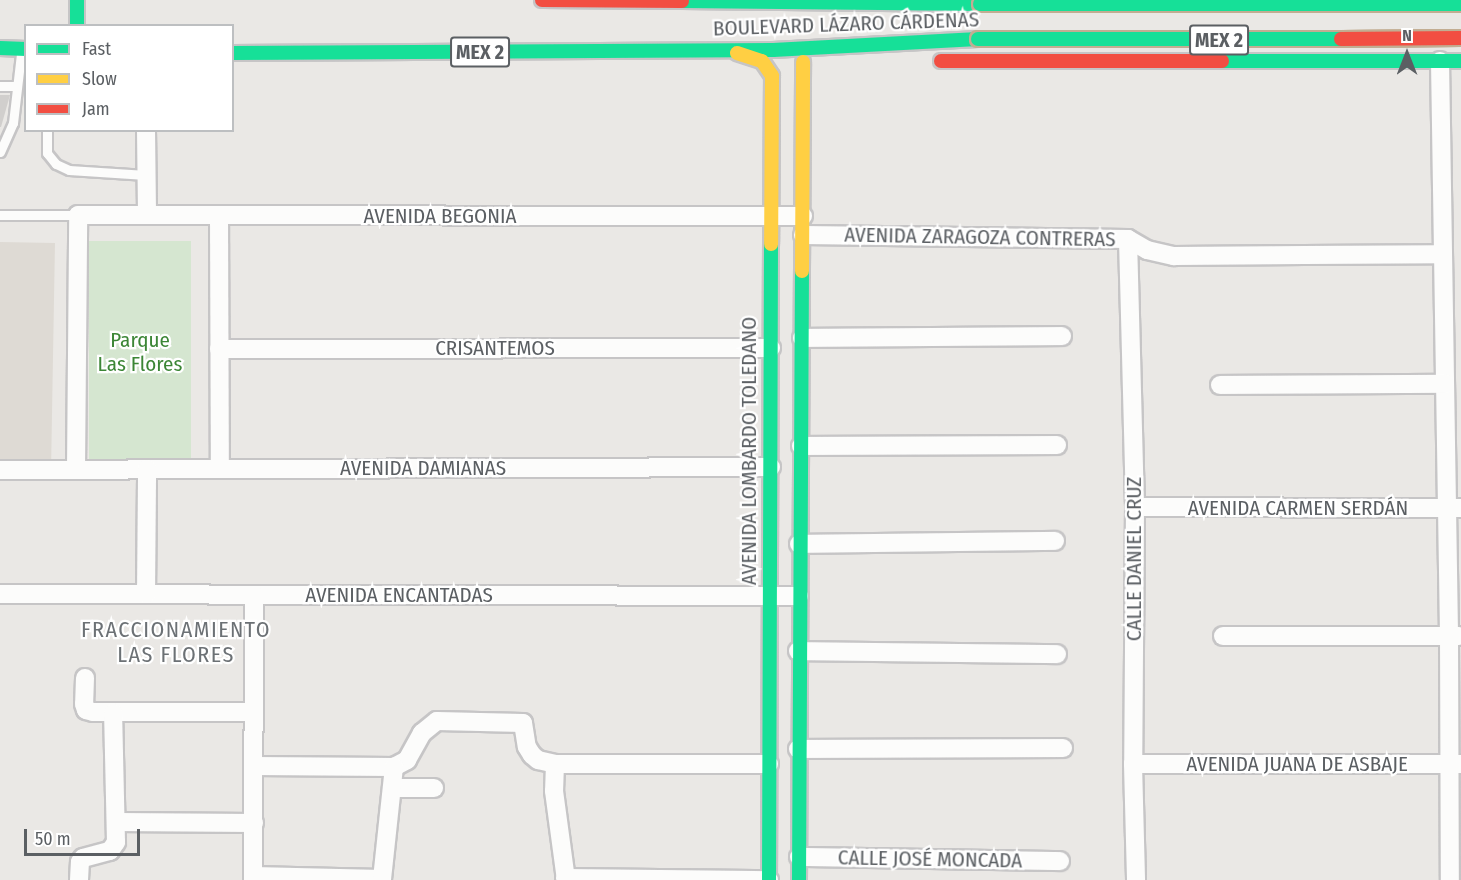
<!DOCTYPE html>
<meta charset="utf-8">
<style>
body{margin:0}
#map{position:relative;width:1461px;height:880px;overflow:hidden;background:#eae8e5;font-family:"Fira Sans Condensed",sans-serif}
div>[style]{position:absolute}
.education>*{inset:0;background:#dedad4;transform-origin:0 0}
.green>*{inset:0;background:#d5e6d0;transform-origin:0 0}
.building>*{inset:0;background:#d1cfcd}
.roads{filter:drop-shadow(2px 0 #c6c5c6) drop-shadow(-2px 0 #c6c5c6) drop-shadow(0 2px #c6c5c6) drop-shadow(0 -2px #c6c5c6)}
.lane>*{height:9px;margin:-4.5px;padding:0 4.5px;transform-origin:4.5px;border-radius:4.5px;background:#fcfcfb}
.street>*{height:18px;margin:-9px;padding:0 9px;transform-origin:9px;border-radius:9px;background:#fcfcfb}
.fast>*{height:14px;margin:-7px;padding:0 7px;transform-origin:7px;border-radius:7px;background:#16e098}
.slow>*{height:14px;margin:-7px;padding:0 7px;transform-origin:7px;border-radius:7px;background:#ffcf43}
.jam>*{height:14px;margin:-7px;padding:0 7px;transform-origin:7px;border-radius:7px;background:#f24e42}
.bridges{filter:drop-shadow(2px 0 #c2ad92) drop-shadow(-2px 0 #c2ad92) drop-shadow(0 2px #c2ad92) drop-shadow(0 -2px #c2ad92)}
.fast-bridge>*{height:14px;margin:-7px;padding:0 7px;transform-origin:7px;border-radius:7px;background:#16e098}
.jam-bridge>*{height:14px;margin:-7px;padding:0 7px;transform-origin:7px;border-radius:7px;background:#f24e42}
span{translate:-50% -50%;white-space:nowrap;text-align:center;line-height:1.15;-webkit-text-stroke:4.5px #fff;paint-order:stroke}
.shield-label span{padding:2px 4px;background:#fff;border:2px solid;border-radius:4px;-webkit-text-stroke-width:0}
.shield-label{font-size:20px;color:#5b5f63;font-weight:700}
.street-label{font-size:21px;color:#5b5f63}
.park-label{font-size:21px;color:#3c8636}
.neighbourhood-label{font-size:22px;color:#6c7175;letter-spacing:1.5px}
.legend{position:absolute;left:24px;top:24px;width:210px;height:108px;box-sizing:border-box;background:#fff;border:2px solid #bdbfc1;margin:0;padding:8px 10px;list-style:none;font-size:18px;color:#5b5f63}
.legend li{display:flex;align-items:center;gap:12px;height:30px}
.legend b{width:30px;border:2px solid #bdbfc1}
.north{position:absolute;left:1377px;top:24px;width:60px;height:60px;-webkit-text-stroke:4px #fff;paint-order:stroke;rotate:0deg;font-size:16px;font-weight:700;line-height:24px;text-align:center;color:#5b5f63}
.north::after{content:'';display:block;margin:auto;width:21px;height:27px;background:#5b5f63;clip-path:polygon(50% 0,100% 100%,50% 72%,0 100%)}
.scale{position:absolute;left:24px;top:829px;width:116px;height:27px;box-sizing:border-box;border:3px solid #5b5f63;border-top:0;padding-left:8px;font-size:18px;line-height:21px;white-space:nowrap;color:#5b5f63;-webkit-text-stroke:4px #fff;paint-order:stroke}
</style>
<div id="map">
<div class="education">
<div style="left:0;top:242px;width:55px;height:220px;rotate:1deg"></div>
</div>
<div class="green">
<div style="left:89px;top:241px;width:102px;height:222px"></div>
</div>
<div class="building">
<div style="clip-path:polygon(0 95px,10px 95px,1px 127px,0 127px)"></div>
</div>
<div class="roads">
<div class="lane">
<div style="left:0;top:86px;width:16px"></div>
<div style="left:47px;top:130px;width:23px;rotate:90deg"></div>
<div style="left:47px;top:153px;width:14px;rotate:51deg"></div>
<div style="left:56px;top:164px;width:14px;rotate:25deg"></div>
<div style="left:69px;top:170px;width:77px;rotate:3.7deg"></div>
<div style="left:0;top:152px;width:32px;rotate:-66deg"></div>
<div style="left:13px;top:123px;width:69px;rotate:-83.4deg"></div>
<div style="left:0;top:215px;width:78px"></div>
</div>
<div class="street">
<div style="left:1440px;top:61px;width:575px;rotate:89.1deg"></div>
<div style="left:1449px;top:636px;width:244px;rotate:89.8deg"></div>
<div style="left:146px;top:130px;width:85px;rotate:89.3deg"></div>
<div style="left:219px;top:215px;width:253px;rotate:89.8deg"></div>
<div style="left:803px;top:235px;width:325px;rotate:0.7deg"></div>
<div style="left:1128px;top:239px;width:22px;rotate:30deg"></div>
<div style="left:1147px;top:250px;width:28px;rotate:13deg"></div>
<div style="left:1174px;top:256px;width:268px;rotate:-0.4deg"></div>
<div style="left:1128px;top:239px;width:268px;rotate:88.5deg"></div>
<div style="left:1135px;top:507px;width:257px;rotate:90.4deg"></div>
<div style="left:1133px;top:764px;width:116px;rotate:88.5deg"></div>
<div style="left:802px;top:338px;width:260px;rotate:-0.4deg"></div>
<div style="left:219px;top:349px;width:552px;rotate:-0.1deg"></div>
<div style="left:1220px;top:385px;width:225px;rotate:-0.3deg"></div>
<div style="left:801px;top:446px;width:256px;rotate:-0.2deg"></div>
<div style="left:76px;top:469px;width:254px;rotate:-89.5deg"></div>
<div style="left:78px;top:215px;width:725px;rotate:0.08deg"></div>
<div style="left:0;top:470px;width:771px;rotate:-0.22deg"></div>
<div style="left:1135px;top:507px;width:326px;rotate:0.2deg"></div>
<div style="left:799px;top:544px;width:256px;rotate:-0.7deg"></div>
<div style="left:0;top:594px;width:799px;rotate:0.14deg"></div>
<div style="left:146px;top:594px;width:125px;rotate:-89.5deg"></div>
<div style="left:1223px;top:636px;width:236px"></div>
<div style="left:798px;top:651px;width:259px;rotate:0.7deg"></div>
<div style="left:85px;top:678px;width:26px;rotate:92deg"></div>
<div style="left:84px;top:704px;width:6px;rotate:72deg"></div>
<div style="left:86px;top:710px;width:7px;rotate:16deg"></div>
<div style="left:93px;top:712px;width:161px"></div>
<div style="left:798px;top:749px;width:265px;rotate:-0.2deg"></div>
<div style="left:555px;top:764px;width:27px;rotate:92deg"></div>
<div style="left:554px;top:791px;width:90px;rotate:82.3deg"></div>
<div style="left:1133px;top:764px;width:328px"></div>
<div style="left:253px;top:766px;width:141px;rotate:0.4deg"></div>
<div style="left:394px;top:767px;width:15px;rotate:-28deg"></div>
<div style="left:407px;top:760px;width:31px;rotate:-61deg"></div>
<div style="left:422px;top:733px;width:19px;rotate:-39deg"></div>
<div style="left:437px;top:721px;width:86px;rotate:1.3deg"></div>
<div style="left:523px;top:723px;width:24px;rotate:81deg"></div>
<div style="left:527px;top:747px;width:9px;rotate:58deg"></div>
<div style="left:532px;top:755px;width:8px;rotate:40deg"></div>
<div style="left:538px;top:760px;width:17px;rotate:13deg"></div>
<div style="left:555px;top:764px;width:214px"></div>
<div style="left:393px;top:788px;width:41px"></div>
<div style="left:116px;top:822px;width:138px;rotate:0.4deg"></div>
<div style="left:799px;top:857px;width:261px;rotate:0.9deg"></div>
<div style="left:253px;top:876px;width:129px;rotate:1.3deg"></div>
<div style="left:382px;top:879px;width:113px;rotate:-83.9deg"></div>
<div style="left:565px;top:878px;width:204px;rotate:0.6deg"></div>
<div style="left:79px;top:880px;width:18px;rotate:-87deg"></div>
<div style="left:80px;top:862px;width:5px;rotate:-53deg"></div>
<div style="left:83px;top:858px;width:28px;rotate:-15deg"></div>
<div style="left:110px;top:851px;width:11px;rotate:-56deg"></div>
<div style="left:116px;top:842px;width:129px;rotate:-91.3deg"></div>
<div style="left:253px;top:880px;width:285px;rotate:-89.8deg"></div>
</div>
<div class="fast">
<div style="left:77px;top:0;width:26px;rotate:90deg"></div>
<div style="left:682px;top:1px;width:298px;rotate:0.6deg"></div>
<div style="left:0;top:48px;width:26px;rotate:2deg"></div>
<div style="left:232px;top:53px;width:541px;rotate:-0.32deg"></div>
<div style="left:773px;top:50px;width:205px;rotate:-3.1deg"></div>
<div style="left:1222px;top:61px;width:239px"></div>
<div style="left:769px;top:880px;width:636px;rotate:-89.82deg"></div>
<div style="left:799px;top:880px;width:609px;rotate:-89.72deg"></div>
</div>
<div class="slow">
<div style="left:737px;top:53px;width:26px;rotate:18deg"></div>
<div style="left:762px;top:61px;width:18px;rotate:56deg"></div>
<div style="left:772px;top:76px;width:168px;rotate:90.3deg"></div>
<div style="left:802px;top:271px;width:209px;rotate:-89.7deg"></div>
</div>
<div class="jam">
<div style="left:542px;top:0;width:140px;rotate:0.4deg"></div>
<div style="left:941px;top:61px;width:281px"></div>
</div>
</div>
<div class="bridges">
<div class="fast-bridge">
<div style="left:980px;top:4px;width:481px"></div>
<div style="left:978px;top:39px;width:363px"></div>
</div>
<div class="jam-bridge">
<div style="left:1341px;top:39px;width:120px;rotate:-0.5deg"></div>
</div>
</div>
<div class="shield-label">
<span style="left:1219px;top:40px">MEX 2</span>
<span style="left:480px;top:52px">MEX 2</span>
</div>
<div class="street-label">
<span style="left:846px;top:24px;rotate:-2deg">BOULEVARD LÁZARO CÁRDENAS</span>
<span style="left:440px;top:216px">AVENIDA BEGONIA</span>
<span style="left:980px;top:237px;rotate:1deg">AVENIDA ZARAGOZA CONTRERAS</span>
<span style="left:495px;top:348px">CRISANTEMOS</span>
<span style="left:749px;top:451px;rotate:-90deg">AVENIDA LOMBARDO TOLEDANO</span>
<span style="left:423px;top:468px">AVENIDA DAMIANAS</span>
<span style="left:1298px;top:508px">AVENIDA CARMEN SERDÁN</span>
<span style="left:1134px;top:559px;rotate:-90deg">CALLE DANIEL CRUZ</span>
<span style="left:399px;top:595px">AVENIDA ENCANTADAS</span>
<span style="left:1297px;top:764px">AVENIDA JUANA DE ASBAJE</span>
<span style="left:930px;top:859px;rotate:1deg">CALLE JOSÉ MONCADA</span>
</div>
<div class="park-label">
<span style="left:140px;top:352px">Parque<br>Las Flores</span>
</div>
<div class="neighbourhood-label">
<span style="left:176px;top:642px">FRACCIONAMIENTO<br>LAS FLORES</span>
</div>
<ul class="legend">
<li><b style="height:8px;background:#16e098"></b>Fast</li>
<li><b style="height:8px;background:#ffcf43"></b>Slow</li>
<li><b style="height:8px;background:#f24e42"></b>Jam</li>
</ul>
<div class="north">N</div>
<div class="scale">50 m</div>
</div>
